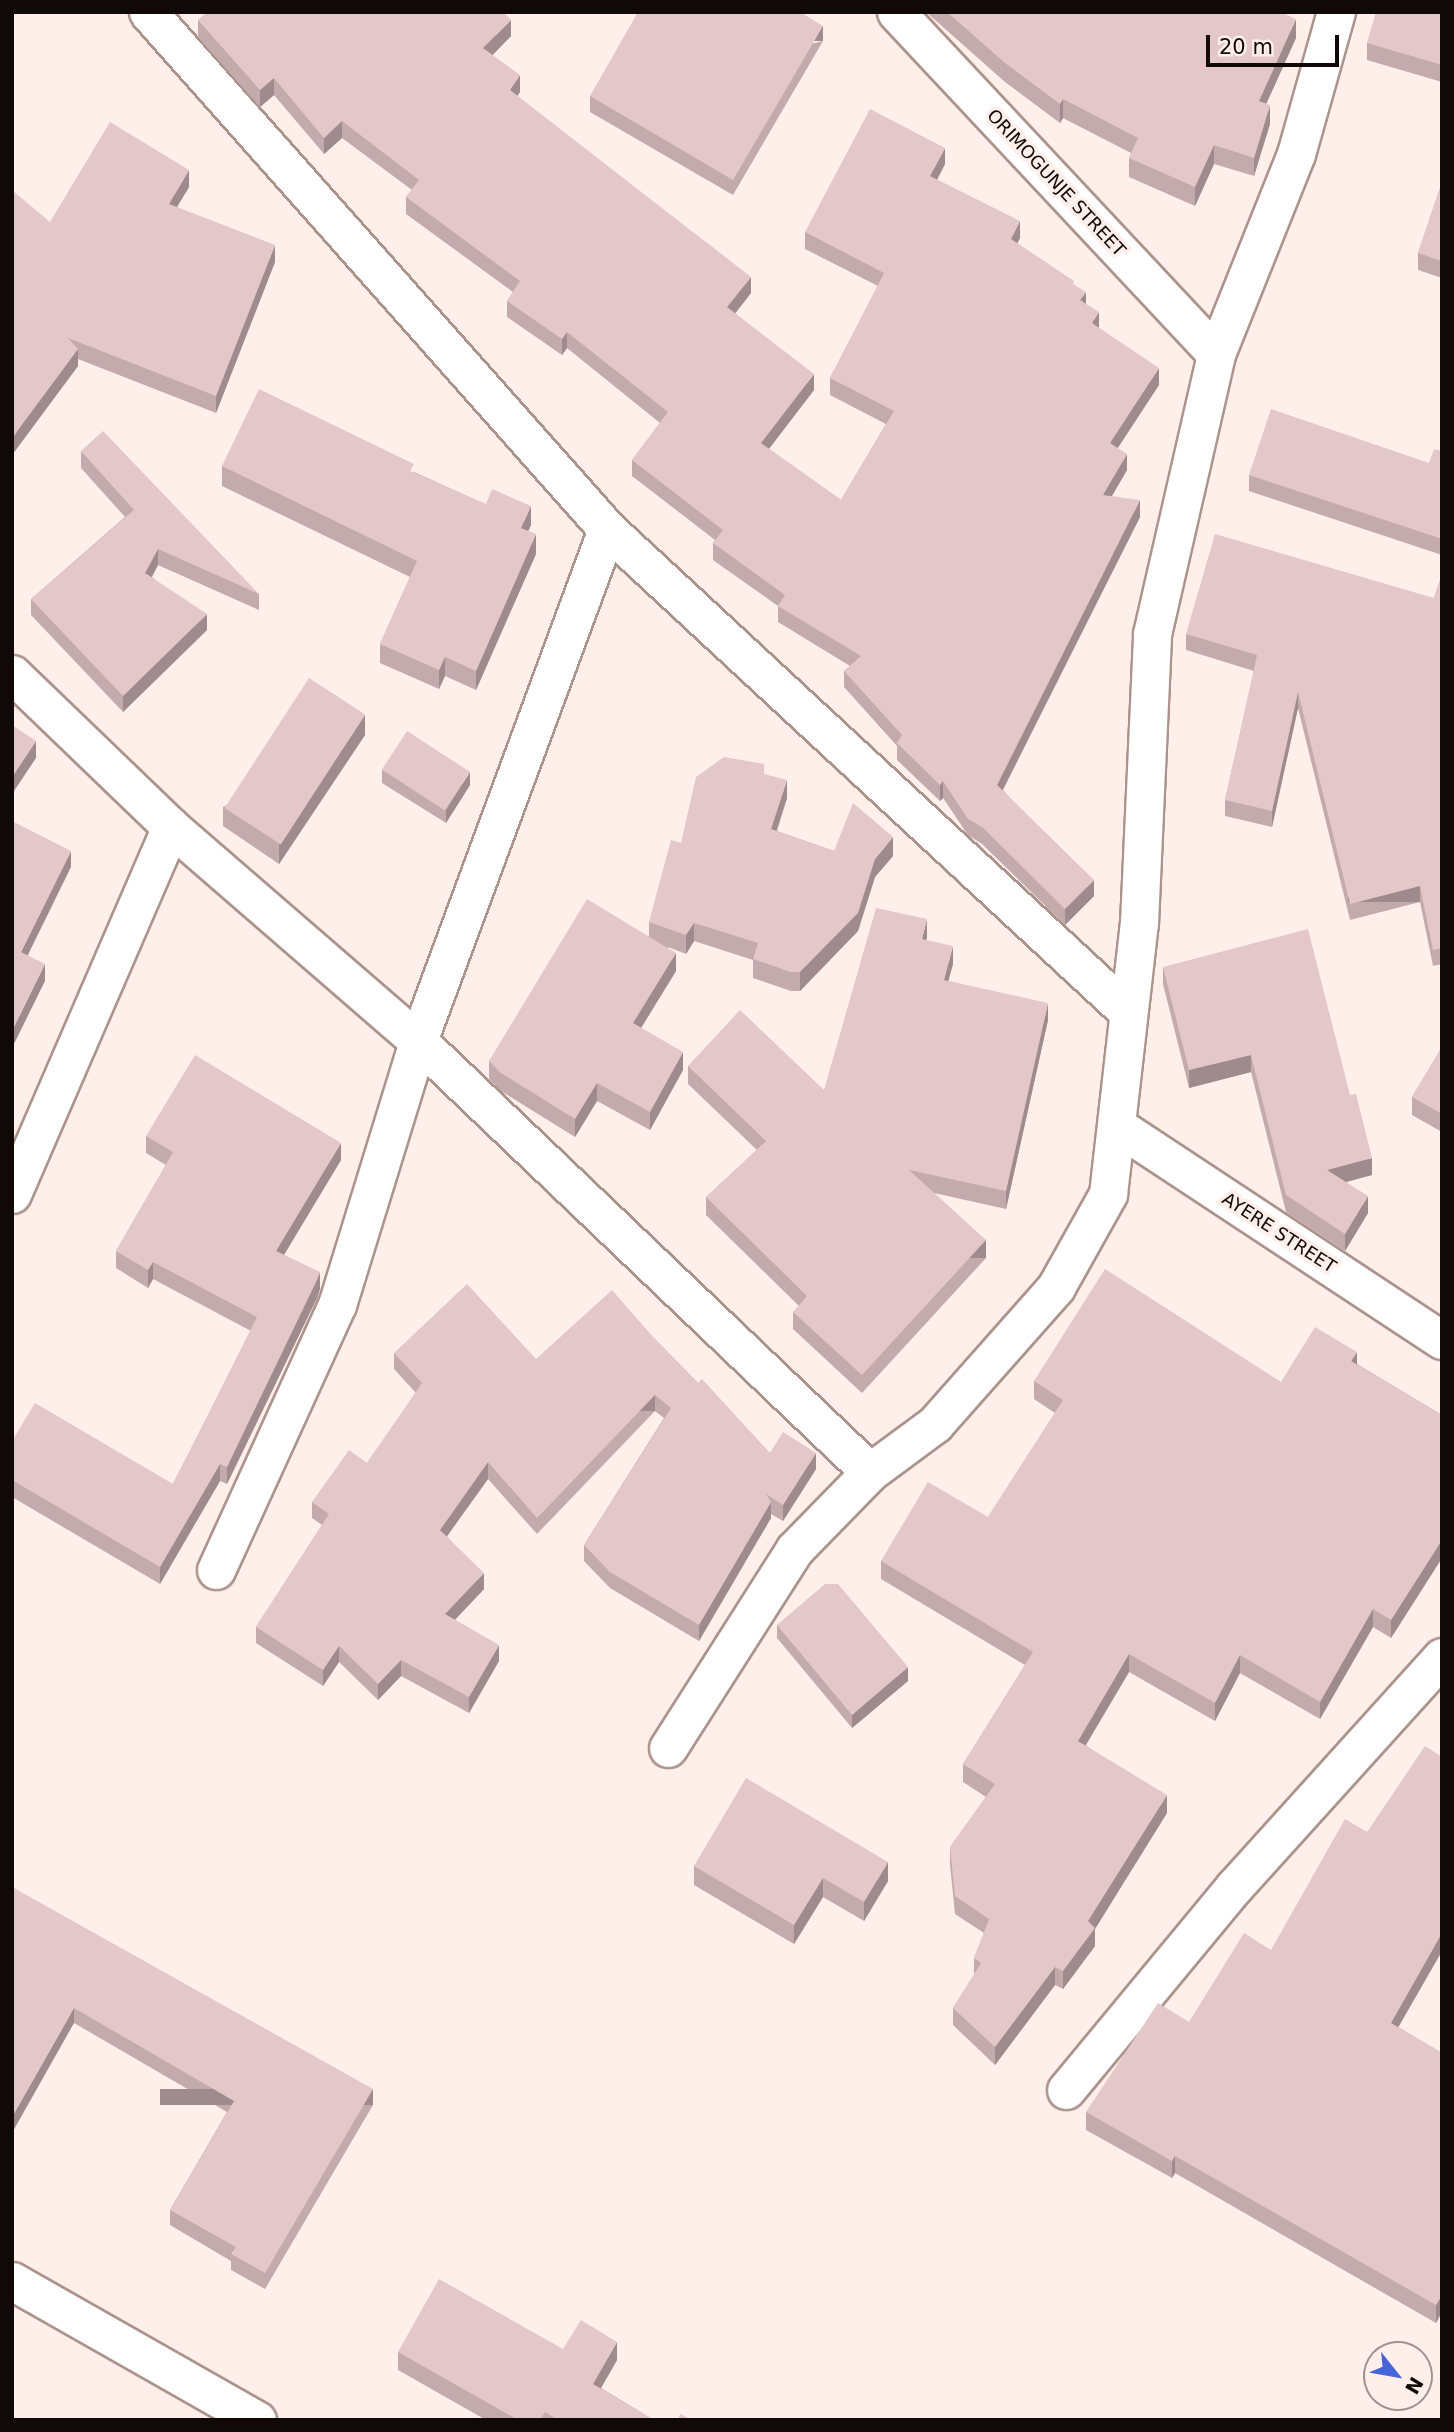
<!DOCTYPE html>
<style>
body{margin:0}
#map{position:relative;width:1454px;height:2432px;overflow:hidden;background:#ffefea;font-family:"DejaVu Sans",sans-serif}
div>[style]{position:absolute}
.roads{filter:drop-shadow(2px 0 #ac938c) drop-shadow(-2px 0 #ac938c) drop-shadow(0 2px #ac938c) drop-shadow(0 -2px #ac938c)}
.minor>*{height:37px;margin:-18.5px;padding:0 18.5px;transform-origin:18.5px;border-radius:18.5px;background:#fff}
.wall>*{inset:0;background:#c3abad}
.shaded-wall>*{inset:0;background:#9f8b8d;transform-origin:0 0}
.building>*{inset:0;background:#e3c7c9;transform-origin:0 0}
span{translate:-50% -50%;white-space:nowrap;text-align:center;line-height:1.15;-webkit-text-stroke:7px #ffefea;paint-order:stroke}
.street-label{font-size:18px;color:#110907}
.frame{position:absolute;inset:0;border:14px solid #110907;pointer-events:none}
.north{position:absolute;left:1363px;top:2341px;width:70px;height:70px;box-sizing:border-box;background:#ffefea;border:2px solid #a0938f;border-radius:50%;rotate:121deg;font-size:19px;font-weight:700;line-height:28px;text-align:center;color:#110907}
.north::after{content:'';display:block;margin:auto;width:24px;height:32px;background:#4665d8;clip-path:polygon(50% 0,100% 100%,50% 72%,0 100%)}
.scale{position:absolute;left:1206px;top:35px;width:133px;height:32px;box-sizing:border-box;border:4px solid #110907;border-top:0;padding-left:9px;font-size:21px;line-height:24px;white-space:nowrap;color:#110907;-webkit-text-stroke:5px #ffefea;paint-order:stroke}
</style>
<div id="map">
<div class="roads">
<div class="minor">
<div style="left:148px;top:12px;width:691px;rotate:48.4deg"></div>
<div style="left:607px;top:529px;width:710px;rotate:42.83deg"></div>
<div style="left:896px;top:12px;width:468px;rotate:46.9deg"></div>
<div style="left:12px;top:674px;width:221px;rotate:43.9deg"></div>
<div style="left:171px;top:827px;width:327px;rotate:40.9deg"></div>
<div style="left:418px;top:1041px;width:625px;rotate:43.64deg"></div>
<div style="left:1117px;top:1126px;width:389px;rotate:33.4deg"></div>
<div style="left:12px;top:1194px;width:400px;rotate:-66.6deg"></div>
<div style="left:216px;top:1570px;width:291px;rotate:-65.5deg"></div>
<div style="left:337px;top:1305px;width:276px;rotate:-72.9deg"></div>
<div style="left:418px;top:1041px;width:546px;rotate:-69.74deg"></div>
<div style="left:668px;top:1748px;width:235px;rotate:-57.5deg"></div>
<div style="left:794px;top:1550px;width:109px;rotate:-45.7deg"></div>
<div style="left:870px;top:1472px;width:81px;rotate:-36.4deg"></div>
<div style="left:935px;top:1424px;width:183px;rotate:-48.5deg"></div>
<div style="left:1056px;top:1287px;width:107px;rotate:-60.8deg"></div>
<div style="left:1108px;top:1194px;width:273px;rotate:-83.5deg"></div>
<div style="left:1139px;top:923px;width:289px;rotate:-87.4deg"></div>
<div style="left:1152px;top:634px;width:287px;rotate:-77.1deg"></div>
<div style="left:1216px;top:354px;width:215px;rotate:-68.2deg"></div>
<div style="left:1296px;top:154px;width:148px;rotate:-74.3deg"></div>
<div style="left:1066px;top:2090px;width:264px;rotate:-50.4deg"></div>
<div style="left:1234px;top:1887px;width:310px;rotate:-47.9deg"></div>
<div style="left:12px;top:2281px;width:282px;rotate:29.6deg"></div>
</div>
</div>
<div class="wall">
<div style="clip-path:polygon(926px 12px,1280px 12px,1296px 38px,1266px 104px,1270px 124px,1254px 176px,1214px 164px,1195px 206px,1129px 177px,1129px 158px,1131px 153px,1063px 118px,1060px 123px,1005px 82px)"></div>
<div style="clip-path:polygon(1442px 12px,1442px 82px,1367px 60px,1367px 43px)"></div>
<div style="clip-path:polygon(198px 20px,511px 36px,492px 55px,520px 92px,517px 96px,751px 293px,735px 313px,814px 390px,769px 449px,841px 500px,886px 424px,830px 395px,830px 378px,878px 286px,805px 249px,805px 232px,945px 164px,937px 180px,1020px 238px,1017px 243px,1074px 285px,1099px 328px,1159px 385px,1117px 448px,1127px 470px,1112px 496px,1140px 517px,1003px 790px,1094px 896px,1065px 925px,982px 844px,968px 835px,943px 798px,940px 801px,897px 760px,897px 746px,844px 687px,844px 671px,850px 666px,778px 622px,778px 606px,713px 560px,713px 543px,715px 540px,632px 476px,632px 460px,660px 423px,567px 348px,562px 355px,507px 317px,507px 301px,513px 292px,406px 214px,406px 197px,412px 190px,342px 138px,324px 154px,274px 95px,260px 107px,198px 37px)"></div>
<div style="clip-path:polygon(823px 41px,733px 195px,590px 112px,590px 96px)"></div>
<div style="clip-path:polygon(1442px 182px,1442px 278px,1418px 270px,1418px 253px)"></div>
<div style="clip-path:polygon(189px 187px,177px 207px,275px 262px,216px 413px,78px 359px,78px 366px,12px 455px,50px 222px)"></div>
<div style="clip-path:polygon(81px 451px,259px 594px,259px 610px,158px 565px,152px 577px,207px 630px,123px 712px,31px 615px,31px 599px,125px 517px,81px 468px)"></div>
<div style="clip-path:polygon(1442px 451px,1442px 555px,1249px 491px,1249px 475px,1429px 463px)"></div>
<div style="clip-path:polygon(222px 466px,414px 472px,531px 525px,528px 531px,536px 554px,476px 690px,445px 676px,439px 689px,380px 663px,380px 644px,410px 577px,222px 486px)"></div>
<div style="clip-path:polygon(1442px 574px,1442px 964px,1433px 966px,1420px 902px,1350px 920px,1298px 708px,1272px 827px,1225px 816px,1225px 800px,1254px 671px,1186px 650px,1186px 634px,1434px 598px)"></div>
<div style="clip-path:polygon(365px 735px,279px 864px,223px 826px,223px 807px)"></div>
<div style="clip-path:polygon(382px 770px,470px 785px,446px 823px,382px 783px)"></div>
<div style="clip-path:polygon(764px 774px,787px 798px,777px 831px,834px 851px,893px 856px,875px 877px,858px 931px,800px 991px,791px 991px,753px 978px,753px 960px,694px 941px,686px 954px,668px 947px,676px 971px,641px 1028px,683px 1070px,650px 1130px,597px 1101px,575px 1137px,501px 1091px,489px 1079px,489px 1061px,649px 936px,649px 922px,681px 843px)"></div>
<div style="clip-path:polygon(927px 937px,926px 940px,953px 964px,948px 981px,1048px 1020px,1006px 1209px,934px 1193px,986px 1258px,862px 1393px,793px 1329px,793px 1312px,799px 1306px,706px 1215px,706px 1197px,757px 1150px,688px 1084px,688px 1066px,824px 1090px)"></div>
<div style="clip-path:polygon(1163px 967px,1350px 1095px,1372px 1175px,1346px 1182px,1368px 1213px,1345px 1251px,1286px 1212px,1251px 1072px,1189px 1088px,1163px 984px)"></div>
<div style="clip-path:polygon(1442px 1047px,1442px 1132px,1412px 1115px,1412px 1097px)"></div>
<div style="clip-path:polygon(146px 1136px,341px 1160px,284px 1255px,320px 1289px,317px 1298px,227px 1484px,220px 1481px,160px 1584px,12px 1497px,12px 1441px,173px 1484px,251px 1331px,153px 1279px,148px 1288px,116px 1268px,116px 1251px,166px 1165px,146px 1153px)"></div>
<div style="clip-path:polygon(654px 1338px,698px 1383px,770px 1453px,816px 1469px,783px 1521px,771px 1514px,771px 1518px,699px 1641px,610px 1588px,584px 1561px,584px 1545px,664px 1418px,655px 1411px,537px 1534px,488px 1479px,447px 1536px,484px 1589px,455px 1620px,499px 1661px,469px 1713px,401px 1676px,378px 1700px,339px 1662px,323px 1686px,256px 1643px,256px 1627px,322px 1525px,312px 1518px,312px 1502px,367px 1463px,416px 1393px,394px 1369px,394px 1353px,536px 1359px)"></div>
<div style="clip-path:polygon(1357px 1364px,1442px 1415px,1442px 1558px,1391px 1638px,1373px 1627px,1320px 1719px,1240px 1673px,1215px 1721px,1129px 1672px,1086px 1745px,1167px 1813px,1095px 1929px,1095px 1946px,1063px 1989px,1055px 1985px,995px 2065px,953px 2025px,953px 2008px,974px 1975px,974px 1958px,984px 1933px,955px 1914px,950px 1865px,950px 1847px,986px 1797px,963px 1782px,963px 1764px,1025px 1665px,881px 1579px,881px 1561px,988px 1517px,1055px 1413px,1034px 1399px,1034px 1381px,1281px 1382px)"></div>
<div style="clip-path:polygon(777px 1625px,908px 1681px,852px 1728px,777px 1638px)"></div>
<div style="clip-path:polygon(1442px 1757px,1442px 1951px,1398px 2027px,1442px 2053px,1442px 2312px,1436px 2323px,1175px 2173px,1172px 2178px,1086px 2130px,1086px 2112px,1271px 1950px,1367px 1832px)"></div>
<div style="clip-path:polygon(694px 1866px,888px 1881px,864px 1921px,823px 1897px,794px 1944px,694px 1885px)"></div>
<div style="clip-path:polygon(12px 1887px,373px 2105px,265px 2289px,231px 2270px,231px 2261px,170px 2225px,170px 2210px,227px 2112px,74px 2023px)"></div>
<div style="clip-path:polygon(563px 2349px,617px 2360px,601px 2388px,654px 2420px,486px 2420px,398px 2370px,398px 2352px)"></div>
</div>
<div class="shaded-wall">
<div style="clip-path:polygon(1296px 19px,1296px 38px,1259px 120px,1259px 101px)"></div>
<div style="clip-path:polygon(511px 20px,511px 36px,483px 65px,483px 48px)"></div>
<div style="left:823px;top:26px;width:15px;height:178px;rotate:90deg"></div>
<div style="clip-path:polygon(520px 75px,520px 92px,510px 107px,510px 90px)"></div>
<div style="clip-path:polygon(274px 78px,274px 95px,260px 107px,260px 90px)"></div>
<div style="clip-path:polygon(1063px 99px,1063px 118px,1060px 123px,1060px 104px)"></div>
<div style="clip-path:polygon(1270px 105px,1270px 124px,1254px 176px,1254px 158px)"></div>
<div style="clip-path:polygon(342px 121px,342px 138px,324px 154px,324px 138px)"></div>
<div style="clip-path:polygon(1214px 145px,1214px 164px,1195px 206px,1195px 187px)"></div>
<div style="clip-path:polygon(945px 148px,945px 164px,930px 193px,930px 176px)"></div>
<div style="clip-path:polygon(189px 170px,189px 187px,169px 220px,169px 204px)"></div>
<div style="clip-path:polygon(1020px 221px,1020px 238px,1011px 256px,1011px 239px)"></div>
<div style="clip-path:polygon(275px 245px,275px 262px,216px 413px,216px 396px)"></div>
<div style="clip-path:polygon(751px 277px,751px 293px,727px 324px,727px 307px)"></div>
<div style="clip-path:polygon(1086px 292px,1086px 309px,1080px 300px)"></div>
<div style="clip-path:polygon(1099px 312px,1099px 329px,1092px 323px)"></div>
<div style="clip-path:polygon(567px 332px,567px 348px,562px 355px,562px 339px)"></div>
<div style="clip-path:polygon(78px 349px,78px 366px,12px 455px,12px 438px)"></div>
<div style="clip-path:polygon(1159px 368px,1159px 385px,1110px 460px,1110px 443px)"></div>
<div style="clip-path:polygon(814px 374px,814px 390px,761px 459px,761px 443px)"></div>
<div style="clip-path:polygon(1127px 454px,1127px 470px,1103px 511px,1103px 495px)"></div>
<div style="clip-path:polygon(1140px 500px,1140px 517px,997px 801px,997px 785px)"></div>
<div style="clip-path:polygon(531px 506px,531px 525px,521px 547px,521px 528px)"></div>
<div style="clip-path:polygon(536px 534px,536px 554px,476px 690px,476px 671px)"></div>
<div style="clip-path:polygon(158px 549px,158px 565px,145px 589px,145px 573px)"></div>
<div style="clip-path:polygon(207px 614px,207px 630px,123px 712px,123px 696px)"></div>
<div style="clip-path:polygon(445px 657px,445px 676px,439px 689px,439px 670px)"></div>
<div style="clip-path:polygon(1298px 692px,1298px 708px,1272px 827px,1272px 811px)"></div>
<div style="clip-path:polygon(365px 715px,365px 735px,279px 864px,279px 844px)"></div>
<div style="clip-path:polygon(36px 741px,36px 758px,12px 794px,12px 777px)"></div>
<div style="clip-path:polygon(470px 772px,470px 785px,446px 823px,446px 810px)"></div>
<div style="clip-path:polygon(787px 780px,787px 798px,771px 847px,771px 829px)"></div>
<div style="clip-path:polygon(943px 781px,943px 798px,940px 801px,940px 785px)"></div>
<div style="clip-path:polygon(893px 837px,893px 856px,875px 877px,858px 931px,800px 991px,800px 972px,875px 859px)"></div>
<div style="clip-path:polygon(71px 851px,71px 867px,21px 969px,21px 952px)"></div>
<div style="clip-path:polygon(1094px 880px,1094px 896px,1065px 925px,1065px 909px)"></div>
<div style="left:1420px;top:886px;width:16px;height:72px;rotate:90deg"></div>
<div style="clip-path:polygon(927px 919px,927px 937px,922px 956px,922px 939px)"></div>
<div style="clip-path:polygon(694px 923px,694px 941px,686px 954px,686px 935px)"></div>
<div style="clip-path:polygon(953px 946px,953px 964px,944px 997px,944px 980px)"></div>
<div style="clip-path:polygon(676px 953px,676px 971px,633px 1041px,633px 1023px)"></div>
<div style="clip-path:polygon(45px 964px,45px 981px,12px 1048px,12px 1031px)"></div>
<div style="clip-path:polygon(1048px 1003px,1048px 1020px,1006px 1209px,1006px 1191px)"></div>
<div style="clip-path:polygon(683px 1052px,683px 1070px,650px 1130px,650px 1112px)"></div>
<div style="clip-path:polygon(1251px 1055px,1251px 1072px,1189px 1088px,1189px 1070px)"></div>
<div style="clip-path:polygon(597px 1083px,597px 1101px,575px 1137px,575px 1119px)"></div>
<div style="clip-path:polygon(341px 1143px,341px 1160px,276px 1268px,276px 1251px)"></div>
<div style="clip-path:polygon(1372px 1158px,1372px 1175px,1327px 1187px,1327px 1170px)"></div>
<div style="clip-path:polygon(1368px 1196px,1368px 1213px,1345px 1251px,1345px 1234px)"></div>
<div style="left:986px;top:1240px;width:18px;height:183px;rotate:90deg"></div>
<div style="clip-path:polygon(153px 1262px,153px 1279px,148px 1288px,148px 1270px)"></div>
<div style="clip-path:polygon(320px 1272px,320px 1289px,317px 1298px,227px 1484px,227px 1467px)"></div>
<div style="clip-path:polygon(1357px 1352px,1357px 1370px,1351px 1361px)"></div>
<div style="left:655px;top:1395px;width:16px;height:170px;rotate:90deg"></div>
<div style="clip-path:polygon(816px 1453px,816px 1469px,783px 1521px,783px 1505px)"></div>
<div style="clip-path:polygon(488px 1462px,488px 1479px,440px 1546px,440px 1530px)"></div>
<div style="clip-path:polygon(220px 1464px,220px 1481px,160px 1584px,160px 1567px)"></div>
<div style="clip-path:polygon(771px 1502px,771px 1518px,699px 1641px,699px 1625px)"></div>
<div style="clip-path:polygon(1442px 1540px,1442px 1558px,1391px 1638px,1391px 1620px)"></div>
<div style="clip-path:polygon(484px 1573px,484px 1589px,445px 1630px,445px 1614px)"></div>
<div style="clip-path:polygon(1373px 1609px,1373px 1627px,1320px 1719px,1320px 1702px)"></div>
<div style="clip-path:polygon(499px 1645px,499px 1661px,469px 1713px,469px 1697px)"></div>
<div style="clip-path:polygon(339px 1646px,339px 1662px,323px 1686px,323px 1670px)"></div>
<div style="clip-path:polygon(1129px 1654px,1129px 1672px,1078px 1758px,1078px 1741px)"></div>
<div style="clip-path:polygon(1240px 1655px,1240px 1673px,1215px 1721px,1215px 1703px)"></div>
<div style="clip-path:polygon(401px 1660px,401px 1676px,378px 1700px,378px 1684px)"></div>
<div style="clip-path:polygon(908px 1667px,908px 1681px,852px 1728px,852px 1715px)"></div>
<div style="clip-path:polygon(1167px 1795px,1167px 1813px,1095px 1929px,1095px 1946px,1063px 1989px,1063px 1971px,1088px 1921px)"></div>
<div style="clip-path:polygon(888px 1862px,888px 1881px,864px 1921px,864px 1902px)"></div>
<div style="clip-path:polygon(823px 1878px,823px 1897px,794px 1944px,794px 1925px)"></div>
<div style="clip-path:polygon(1442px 1933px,1442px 1951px,1391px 2040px,1391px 2023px)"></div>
<div style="clip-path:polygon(1055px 1967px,1055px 1985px,995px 2065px,995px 2047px)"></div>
<div style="clip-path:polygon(74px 2008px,74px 2023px,12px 2133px,12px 2117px)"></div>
<div style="left:373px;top:2089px;width:16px;height:213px;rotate:90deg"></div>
<div style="clip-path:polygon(1175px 2156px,1175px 2173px,1172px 2178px,1172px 2161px)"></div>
<div style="clip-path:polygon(1442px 2295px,1442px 2312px,1436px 2323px,1436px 2305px)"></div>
<div style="clip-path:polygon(617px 2342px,617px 2360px,593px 2402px,593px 2384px)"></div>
</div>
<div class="building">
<div style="clip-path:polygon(207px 12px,503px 12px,511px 20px,483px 48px,520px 75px,510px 90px,751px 277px,727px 307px,814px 374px,761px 443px,841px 500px,894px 411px,830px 378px,884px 273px,805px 232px,870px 109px,945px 148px,930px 176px,1020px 221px,1011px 239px,1074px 281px,1073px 284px,1086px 292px,1080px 300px,1099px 312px,1092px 323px,1159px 368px,1110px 443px,1127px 454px,1103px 495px,1140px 500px,997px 785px,1094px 880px,1065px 909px,982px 827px,968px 819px,943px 781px,940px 785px,897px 743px,902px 735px,844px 671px,861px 656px,778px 606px,785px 595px,713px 543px,723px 530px,632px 460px,668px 412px,567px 332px,562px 339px,507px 301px,520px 281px,406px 197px,419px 180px,342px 121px,324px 138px,274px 78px,260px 90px,198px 20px)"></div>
<div style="clip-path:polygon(638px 12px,800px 12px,823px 26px,733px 180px,590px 96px)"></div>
<div style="clip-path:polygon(947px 12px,1280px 12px,1296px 19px,1259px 101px,1270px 105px,1254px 158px,1214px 145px,1195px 187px,1129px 158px,1138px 138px,1063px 99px,1060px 104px,1005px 63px)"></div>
<div style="clip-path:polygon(1376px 12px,1442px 12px,1442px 65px,1367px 43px)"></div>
<div style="clip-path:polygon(110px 122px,189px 170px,169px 204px,275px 245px,216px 396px,68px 338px,78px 349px,12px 438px,12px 190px,50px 222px)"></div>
<div style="clip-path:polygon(1442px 182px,1442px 261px,1418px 253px)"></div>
<div style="clip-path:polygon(259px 389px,414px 464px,410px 471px,486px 504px,492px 489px,531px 506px,521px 528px,536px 534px,476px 671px,445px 657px,439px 670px,380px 644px,417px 561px,222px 466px)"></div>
<div style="clip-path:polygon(1271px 409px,1429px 463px,1434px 449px,1442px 451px,1442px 539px,1249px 475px)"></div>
<div style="clip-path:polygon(103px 431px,259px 594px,158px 549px,145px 573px,207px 614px,123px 696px,31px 599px,134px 510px,81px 451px)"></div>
<div style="clip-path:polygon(1215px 534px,1434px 598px,1442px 574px,1442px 948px,1433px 950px,1420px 886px,1350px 904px,1298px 692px,1272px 811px,1225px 800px,1257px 655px,1186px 634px)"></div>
<div style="left:309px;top:678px;width:67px;height:155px;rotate:33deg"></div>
<div style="clip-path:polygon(12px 725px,36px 741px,12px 777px)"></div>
<div style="left:407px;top:731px;width:75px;height:46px;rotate:33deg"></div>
<div style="clip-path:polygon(724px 757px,764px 764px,764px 774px,787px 780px,771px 829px,834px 851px,853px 803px,893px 837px,875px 859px,858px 913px,800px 972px,791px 972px,753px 959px,758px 943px,694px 923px,686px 935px,649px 922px,671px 840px,681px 843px,696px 777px)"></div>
<div style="clip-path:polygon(12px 821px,71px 851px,21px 952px,45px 964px,12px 1031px)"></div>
<div style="clip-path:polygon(587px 899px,676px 953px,633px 1023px,683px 1052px,650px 1112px,597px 1083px,575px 1119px,501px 1073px,489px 1061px)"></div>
<div style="clip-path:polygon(876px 908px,927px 919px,922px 939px,953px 946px,944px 980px,1048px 1003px,1006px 1191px,909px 1170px,986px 1240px,862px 1375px,793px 1312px,807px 1296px,706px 1197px,766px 1141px,688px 1066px,740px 1010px,824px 1090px)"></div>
<div style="clip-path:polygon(1308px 929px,1350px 1095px,1356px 1094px,1372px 1158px,1327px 1170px,1368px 1196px,1345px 1234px,1286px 1195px,1251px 1055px,1189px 1070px,1163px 967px)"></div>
<div style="clip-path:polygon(1442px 1047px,1442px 1114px,1412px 1097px)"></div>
<div style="clip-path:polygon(195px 1055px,341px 1143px,276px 1251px,320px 1272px,317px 1280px,227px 1467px,220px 1464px,160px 1567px,12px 1480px,12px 1441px,35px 1403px,173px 1484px,257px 1317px,153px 1262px,148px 1270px,116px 1251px,173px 1152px,146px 1136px)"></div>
<div style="clip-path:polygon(1105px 1269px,1281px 1382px,1315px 1327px,1357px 1352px,1351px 1361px,1442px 1415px,1442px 1540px,1391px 1620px,1373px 1609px,1320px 1702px,1240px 1655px,1215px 1703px,1129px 1654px,1078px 1741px,1167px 1795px,1088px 1921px,1095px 1928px,1063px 1971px,1055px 1967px,995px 2047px,953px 2008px,981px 1963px,974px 1958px,989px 1919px,955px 1896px,950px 1847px,995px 1784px,963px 1764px,1033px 1652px,881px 1561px,928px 1482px,988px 1517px,1063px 1400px,1034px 1381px)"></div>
<div style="clip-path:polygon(467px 1284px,536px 1359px,612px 1290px,654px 1338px,698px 1383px,702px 1379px,770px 1453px,783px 1432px,816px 1453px,783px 1505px,766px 1494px,771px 1502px,699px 1625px,610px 1572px,584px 1545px,671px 1408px,655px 1395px,537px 1518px,488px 1462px,440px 1530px,484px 1573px,445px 1614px,499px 1645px,469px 1697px,401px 1660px,378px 1684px,339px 1646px,323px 1670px,256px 1627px,329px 1514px,312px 1502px,349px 1450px,367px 1463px,422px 1383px,394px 1353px)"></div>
<div style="clip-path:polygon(825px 1584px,838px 1584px,908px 1667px,852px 1715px,777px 1625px)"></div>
<div style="clip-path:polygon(1425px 1746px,1442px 1757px,1442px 1933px,1391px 2023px,1442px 2053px,1442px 2295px,1436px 2305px,1175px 2156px,1172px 2161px,1086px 2112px,1158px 2003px,1189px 2022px,1244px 1933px,1271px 1950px,1345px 1819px,1367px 1832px)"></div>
<div style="clip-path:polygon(746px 1778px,888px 1862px,864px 1902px,823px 1878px,794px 1925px,694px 1866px)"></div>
<div style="clip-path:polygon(12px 1887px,373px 2089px,265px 2273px,231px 2254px,236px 2247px,170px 2210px,234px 2101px,74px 2008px,12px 2117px)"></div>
<div style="clip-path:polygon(439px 2279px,563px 2349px,581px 2320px,617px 2342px,593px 2384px,654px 2420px,558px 2420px,545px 2412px,540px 2420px,518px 2420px,398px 2352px)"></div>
<div style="clip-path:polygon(681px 2414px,691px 2420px,677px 2420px)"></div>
</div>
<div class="street-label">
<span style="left:1056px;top:183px;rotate:47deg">ORIMOGUNJE STREET</span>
<span style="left:1279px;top:1233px;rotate:33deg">AYERE STREET</span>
</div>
<div class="frame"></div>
<div class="north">N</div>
<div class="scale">20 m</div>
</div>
